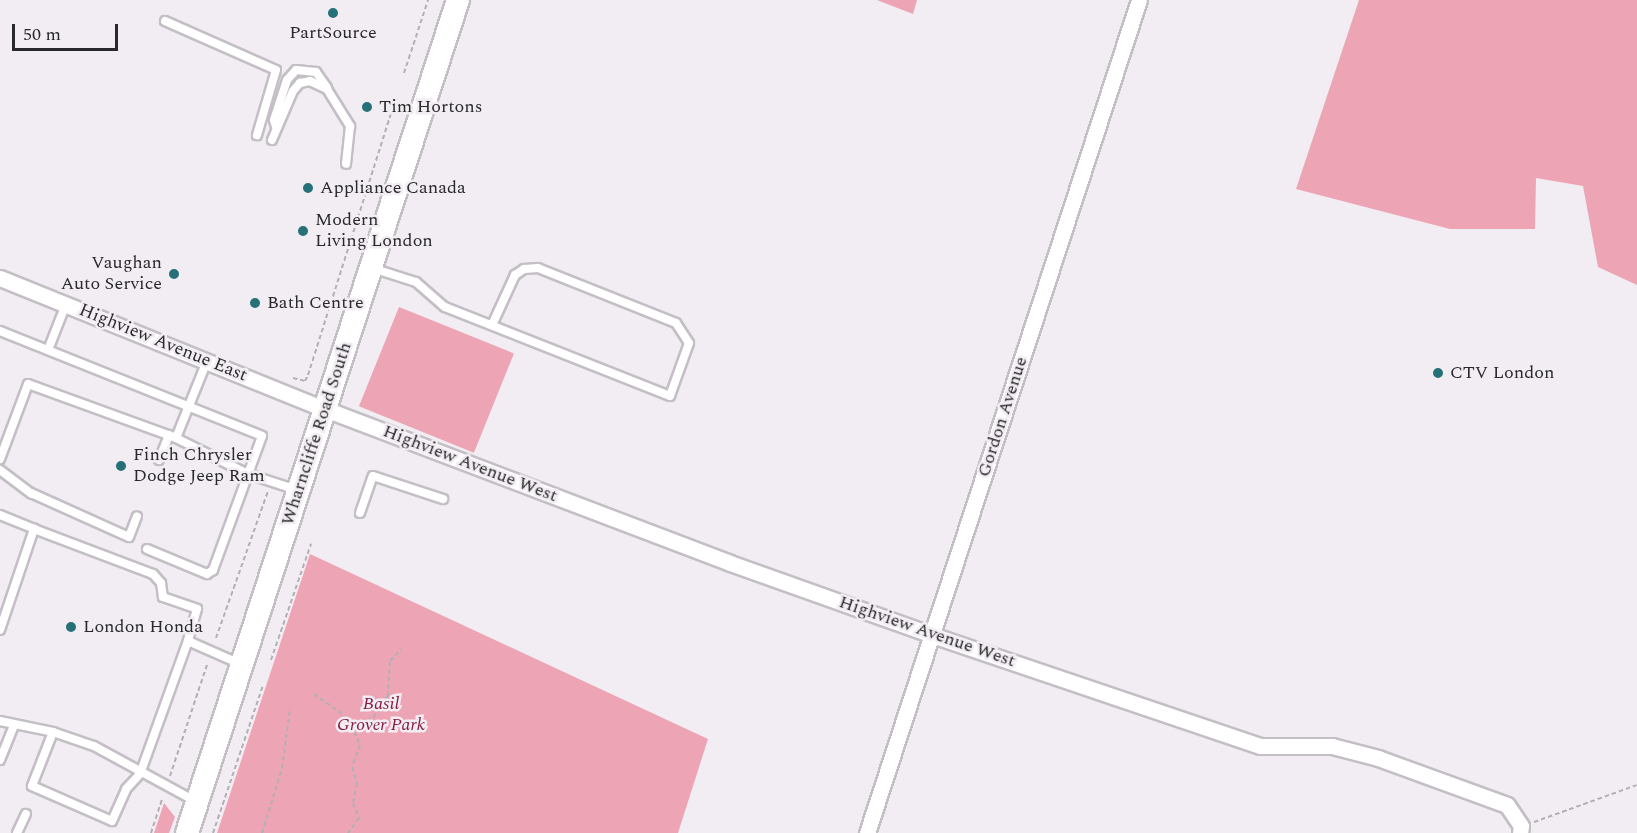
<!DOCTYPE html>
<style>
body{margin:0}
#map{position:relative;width:1637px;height:833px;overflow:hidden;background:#f2edf3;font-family:Spectral,serif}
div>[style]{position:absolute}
.green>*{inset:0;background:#eda4b4;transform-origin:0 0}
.path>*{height:2px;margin-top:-1px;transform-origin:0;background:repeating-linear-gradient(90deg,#b3afb4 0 4.5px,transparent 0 7.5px)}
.roads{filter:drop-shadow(2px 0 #c3bfc5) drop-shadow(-2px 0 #c3bfc5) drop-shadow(0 2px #c3bfc5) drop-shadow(0 -2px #c3bfc5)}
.service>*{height:8px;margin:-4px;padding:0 4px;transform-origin:4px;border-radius:4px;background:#fff}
.minor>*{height:15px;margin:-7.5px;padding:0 7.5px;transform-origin:7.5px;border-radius:7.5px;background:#fff}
.secondary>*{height:22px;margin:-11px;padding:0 11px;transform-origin:11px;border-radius:11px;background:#fff}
.dots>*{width:16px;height:16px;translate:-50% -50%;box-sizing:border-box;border:3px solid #f2edf3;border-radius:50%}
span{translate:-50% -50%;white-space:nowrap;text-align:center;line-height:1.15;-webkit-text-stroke:5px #f2edf3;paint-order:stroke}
.poi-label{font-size:18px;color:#29282a}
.left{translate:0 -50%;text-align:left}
.right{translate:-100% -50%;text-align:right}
.street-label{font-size:18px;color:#29282a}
.park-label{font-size:18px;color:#861d41;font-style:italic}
.scale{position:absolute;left:12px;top:24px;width:106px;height:27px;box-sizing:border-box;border:3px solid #29282a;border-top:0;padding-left:8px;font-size:18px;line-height:21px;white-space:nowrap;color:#29282a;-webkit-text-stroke:4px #f2edf3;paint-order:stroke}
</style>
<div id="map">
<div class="green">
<div style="clip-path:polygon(877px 0,917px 0,913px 14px)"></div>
<div style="clip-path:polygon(1359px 0,1637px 0,1637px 285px,1598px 267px,1583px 186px,1536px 178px,1535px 229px,1450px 229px,1296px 189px)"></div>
<div style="left:399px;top:307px;width:124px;height:107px;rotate:22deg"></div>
<div style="clip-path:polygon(310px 554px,708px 739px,678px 833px,217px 833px)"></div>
<div style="clip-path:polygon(164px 803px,175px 817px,169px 833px,154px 833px)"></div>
</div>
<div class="path">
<div style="left:404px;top:73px;width:77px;rotate:-71.8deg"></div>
<div style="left:293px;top:378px;width:12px;rotate:14deg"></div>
<div style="left:305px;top:381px;width:7px;rotate:-63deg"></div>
<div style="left:308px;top:375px;width:292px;rotate:-72.4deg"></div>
<div style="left:216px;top:638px;width:156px;rotate:-70.5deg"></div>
<div style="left:271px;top:660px;width:123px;rotate:-71deg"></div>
<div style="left:314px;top:694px;width:42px;rotate:35.2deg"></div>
<div style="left:348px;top:718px;width:30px;rotate:66deg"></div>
<div style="left:360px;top:745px;width:23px;rotate:110deg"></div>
<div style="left:352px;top:767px;width:17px;rotate:73deg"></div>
<div style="left:357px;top:783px;width:20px;rotate:101deg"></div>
<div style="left:353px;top:803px;width:16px;rotate:68deg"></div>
<div style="left:359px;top:818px;width:19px;rotate:126deg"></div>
<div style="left:352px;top:726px;width:22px;rotate:-21deg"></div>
<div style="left:373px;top:718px;width:27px;rotate:-56deg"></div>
<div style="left:388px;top:696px;width:35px;rotate:-87deg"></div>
<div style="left:390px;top:661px;width:16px;rotate:-47deg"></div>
<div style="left:170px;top:776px;width:120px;rotate:-71.6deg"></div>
<div style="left:1534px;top:822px;width:109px;rotate:-19.8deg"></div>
<div style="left:151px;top:833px;width:35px;rotate:-72deg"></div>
<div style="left:213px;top:833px;width:156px;rotate:-71.3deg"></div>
<div style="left:262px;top:833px;width:68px;rotate:-72.9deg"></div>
<div style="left:282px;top:768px;width:60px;rotate:-82.3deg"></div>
</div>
<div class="roads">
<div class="service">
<div style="left:165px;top:21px;width:121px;rotate:23.8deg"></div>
<div style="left:276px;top:70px;width:68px;rotate:106.3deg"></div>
<div style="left:276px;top:127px;width:7px;rotate:-106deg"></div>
<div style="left:274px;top:120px;width:42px;rotate:-72deg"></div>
<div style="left:287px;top:80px;width:13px;rotate:-48deg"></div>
<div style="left:296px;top:70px;width:20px;rotate:6deg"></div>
<div style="left:316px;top:72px;width:19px;rotate:55deg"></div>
<div style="left:272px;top:140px;width:53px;rotate:-66.8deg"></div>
<div style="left:293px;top:91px;width:11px;rotate:-49deg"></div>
<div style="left:300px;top:83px;width:10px;rotate:-11deg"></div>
<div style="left:310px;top:81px;width:19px;rotate:25deg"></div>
<div style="left:327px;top:89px;width:44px;rotate:58.1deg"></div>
<div style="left:350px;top:126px;width:38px;rotate:96deg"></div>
<div style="left:372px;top:268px;width:46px;rotate:17.7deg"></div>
<div style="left:416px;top:282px;width:38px;rotate:41deg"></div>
<div style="left:445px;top:307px;width:242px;rotate:21.6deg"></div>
<div style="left:670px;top:396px;width:56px;rotate:-70.3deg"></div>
<div style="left:689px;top:343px;width:24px;rotate:-123deg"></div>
<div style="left:676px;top:323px;width:149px;rotate:-158.3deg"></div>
<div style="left:538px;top:268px;width:14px;rotate:176deg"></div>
<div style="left:524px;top:269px;width:11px;rotate:146deg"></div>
<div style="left:515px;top:275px;width:55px;rotate:114.7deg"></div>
<div style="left:0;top:331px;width:282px;rotate:21.8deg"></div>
<div style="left:262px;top:436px;width:143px;rotate:110.1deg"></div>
<div style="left:213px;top:570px;width:7px;rotate:146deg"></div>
<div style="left:207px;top:574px;width:65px;rotate:-157.4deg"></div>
<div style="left:48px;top:350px;width:49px;rotate:-68.6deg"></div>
<div style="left:176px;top:438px;width:83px;rotate:-68.1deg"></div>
<div style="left:0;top:459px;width:80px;rotate:-69.5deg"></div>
<div style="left:28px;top:384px;width:158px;rotate:20deg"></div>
<div style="left:176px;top:438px;width:80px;rotate:26.6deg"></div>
<div style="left:248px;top:474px;width:52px;rotate:18.1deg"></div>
<div style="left:159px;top:460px;width:27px;rotate:-68deg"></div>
<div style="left:0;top:470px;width:39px;rotate:37deg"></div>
<div style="left:31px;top:493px;width:107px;rotate:24.2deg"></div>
<div style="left:129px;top:537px;width:22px;rotate:-69deg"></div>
<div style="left:360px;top:513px;width:39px;rotate:-71deg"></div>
<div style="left:373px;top:476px;width:74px;rotate:18.2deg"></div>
<div style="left:0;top:515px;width:37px;rotate:22deg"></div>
<div style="left:0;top:630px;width:107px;rotate:-71.4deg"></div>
<div style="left:34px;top:529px;width:127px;rotate:20.7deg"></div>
<div style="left:153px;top:574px;width:12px;rotate:48deg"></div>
<div style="left:161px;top:583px;width:14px;rotate:82deg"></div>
<div style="left:163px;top:597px;width:36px;rotate:19deg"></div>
<div style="left:197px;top:609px;width:33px;rotate:106deg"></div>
<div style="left:188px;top:641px;width:55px;rotate:23.7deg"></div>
<div style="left:0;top:721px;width:54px;rotate:11.7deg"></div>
<div style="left:53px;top:732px;width:43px;rotate:18.9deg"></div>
<div style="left:94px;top:746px;width:115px;rotate:28.6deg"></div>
<div style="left:53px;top:732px;width:58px;rotate:111.3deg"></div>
<div style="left:32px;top:786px;width:87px;rotate:23.6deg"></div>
<div style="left:112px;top:821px;width:35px;rotate:-66deg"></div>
<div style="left:126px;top:789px;width:21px;rotate:-47deg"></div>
<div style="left:140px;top:774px;width:141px;rotate:-70.2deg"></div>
<div style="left:0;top:760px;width:38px;rotate:-68deg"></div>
<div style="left:17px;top:833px;width:21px;rotate:-65deg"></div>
</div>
<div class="minor">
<div style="left:0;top:278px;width:350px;rotate:22deg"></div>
<div style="left:325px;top:409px;width:433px;rotate:20.8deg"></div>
<div style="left:730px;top:563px;width:214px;rotate:19.6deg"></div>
<div style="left:932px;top:635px;width:346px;rotate:18.7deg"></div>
<div style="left:1260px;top:746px;width:72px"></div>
<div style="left:1332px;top:746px;width:48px;rotate:14.6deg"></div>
<div style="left:1378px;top:758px;width:137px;rotate:20deg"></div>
<div style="left:1507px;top:805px;width:25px;rotate:56deg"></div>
<div style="left:1521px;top:826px;width:7px;rotate:98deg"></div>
<div style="left:867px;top:833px;width:876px;rotate:-71.92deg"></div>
</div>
<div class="secondary">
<div style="left:187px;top:833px;width:876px;rotate:-71.98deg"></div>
</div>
</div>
<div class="dots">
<div style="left:333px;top:13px;background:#267077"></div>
<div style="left:367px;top:107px;background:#267077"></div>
<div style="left:308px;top:188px;background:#267077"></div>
<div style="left:303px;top:231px;background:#267077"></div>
<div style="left:174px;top:274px;background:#267077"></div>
<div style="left:255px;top:303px;background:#267077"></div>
<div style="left:1438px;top:373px;background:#267077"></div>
<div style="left:121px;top:466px;background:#267077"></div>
<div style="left:71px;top:627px;background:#267077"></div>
</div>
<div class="poi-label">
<span style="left:333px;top:33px">PartSource</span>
<span class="left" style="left:379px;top:107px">Tim Hortons</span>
<span class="left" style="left:320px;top:188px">Appliance Canada</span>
<span class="left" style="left:315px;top:231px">Modern<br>Living London</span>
<span class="right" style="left:162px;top:274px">Vaughan<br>Auto Service</span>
<span class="left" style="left:267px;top:303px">Bath Centre</span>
<span class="left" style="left:1450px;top:373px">CTV London</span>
<span class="left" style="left:133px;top:466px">Finch Chrysler<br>Dodge Jeep Ram</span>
<span class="left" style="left:83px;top:627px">London Honda</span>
</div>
<div class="street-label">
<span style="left:163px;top:343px;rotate:22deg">Highview Avenue East</span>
<span style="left:1003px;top:417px;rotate:-72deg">Gordon Avenue</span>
<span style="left:317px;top:434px;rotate:-72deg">Wharncliffe Road South</span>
<span style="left:470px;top:464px;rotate:21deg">Highview Avenue West</span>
<span style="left:927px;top:632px;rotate:19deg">Highview Avenue West</span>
</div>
<div class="park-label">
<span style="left:381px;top:715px">Basil<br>Grover Park</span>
</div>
<div class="scale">50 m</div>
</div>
